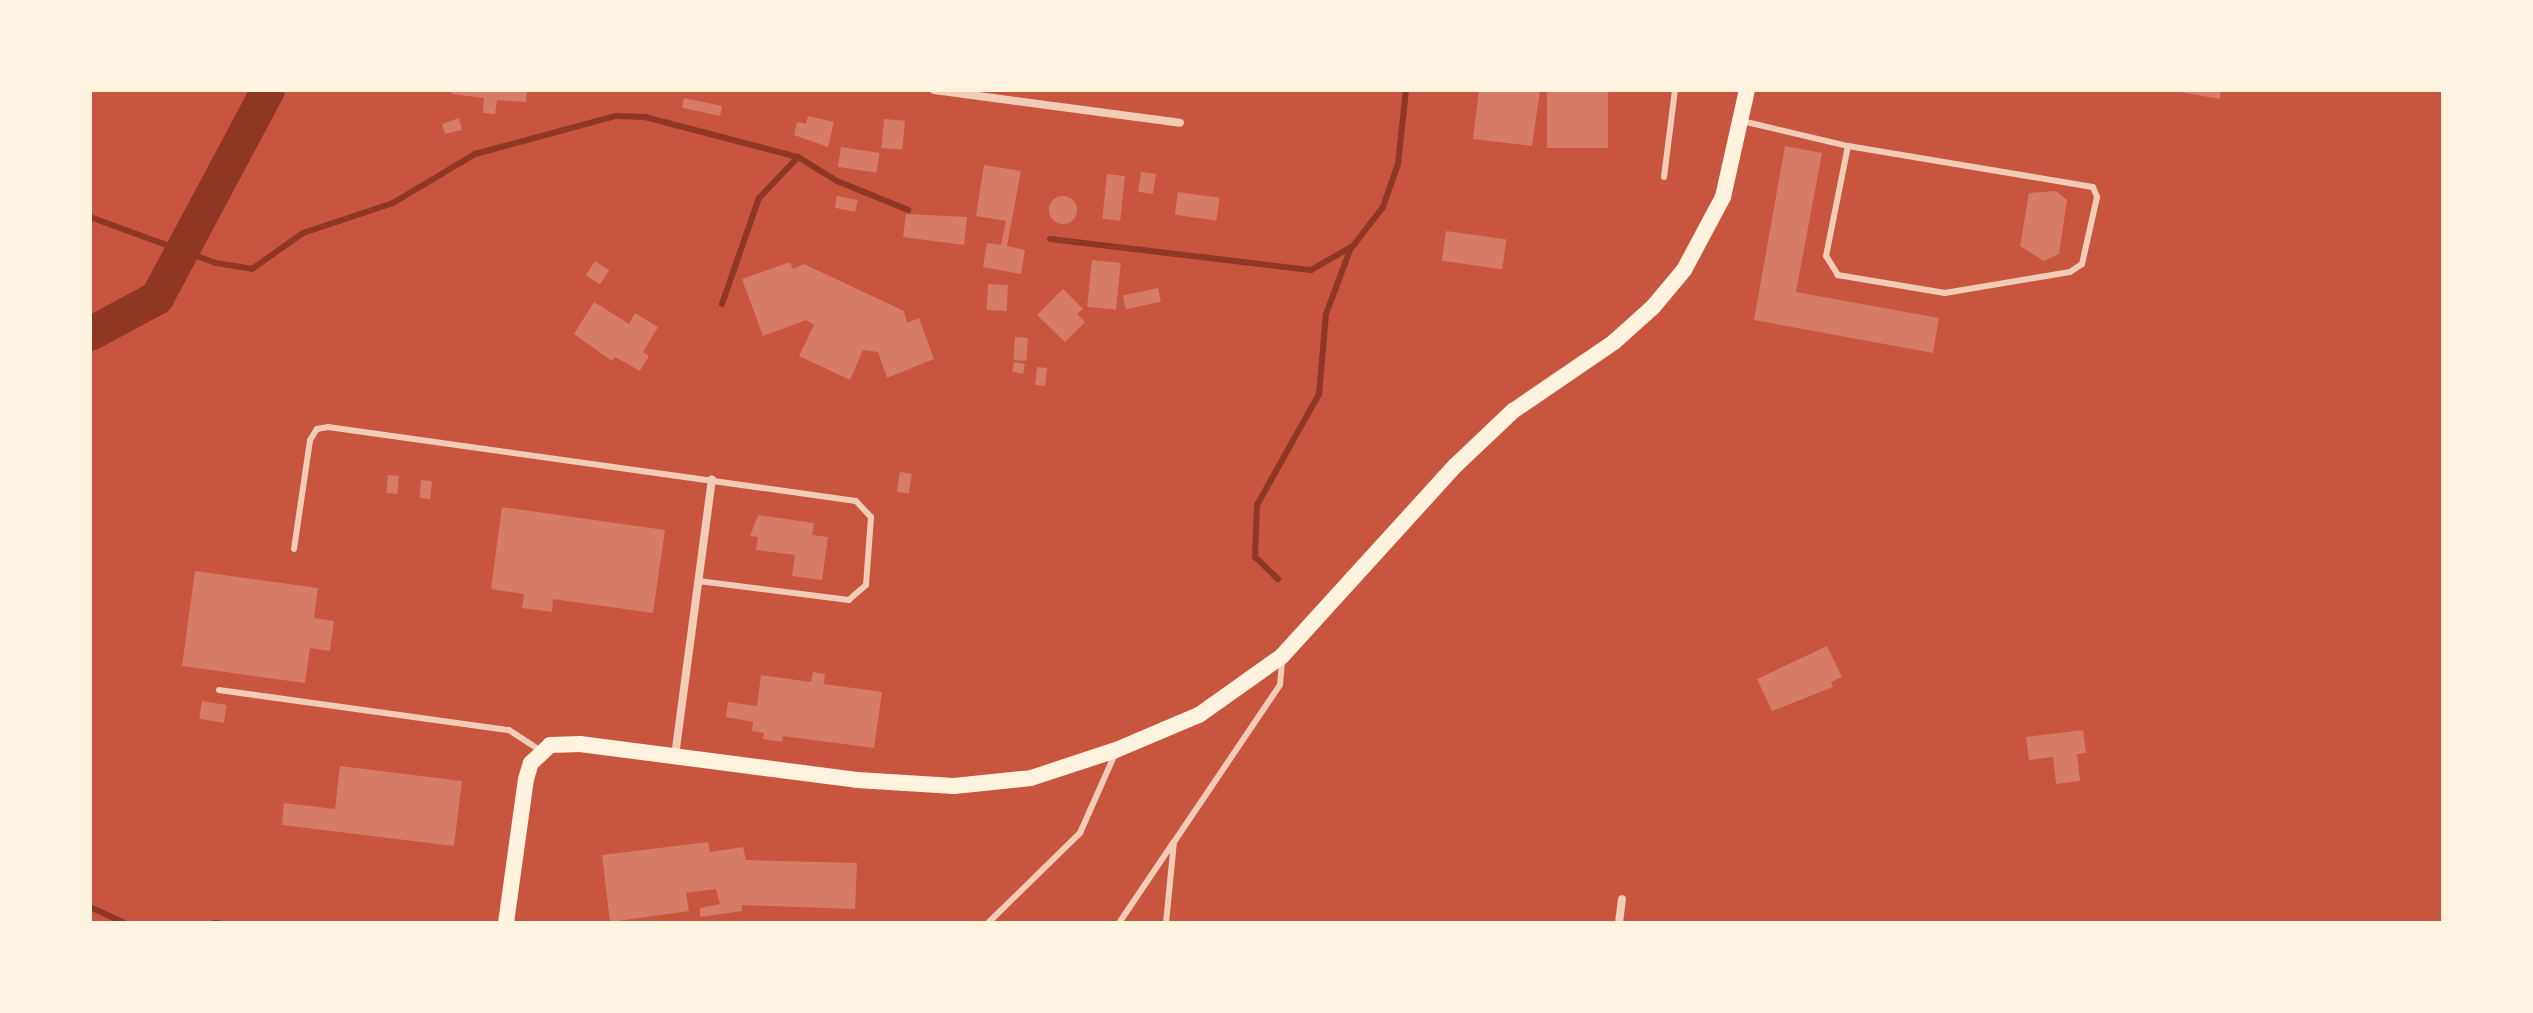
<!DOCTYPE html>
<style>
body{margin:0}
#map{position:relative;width:2533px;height:1013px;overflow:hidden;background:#c8553d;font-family:"Archivo Narrow",sans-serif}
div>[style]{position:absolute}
.stream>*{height:6px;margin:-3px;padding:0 3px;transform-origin:3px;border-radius:3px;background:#8f3625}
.river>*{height:34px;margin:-17px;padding:0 17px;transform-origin:17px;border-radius:17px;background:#8f3625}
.building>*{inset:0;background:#d67c66;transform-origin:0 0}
.round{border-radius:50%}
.service>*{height:6px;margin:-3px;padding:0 3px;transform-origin:3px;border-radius:3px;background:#f1ccb7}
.minor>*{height:8px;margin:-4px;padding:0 4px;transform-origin:4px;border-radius:4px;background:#f1ccb7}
.secondary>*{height:16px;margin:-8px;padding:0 8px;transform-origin:8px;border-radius:8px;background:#fff3e0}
span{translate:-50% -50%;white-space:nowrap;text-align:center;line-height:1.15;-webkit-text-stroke:8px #fff3e0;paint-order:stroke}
.frame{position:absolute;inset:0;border:92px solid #fff3e0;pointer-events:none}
</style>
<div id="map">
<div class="stream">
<div style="left:90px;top:217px;width:134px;rotate:20.1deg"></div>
<div style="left:216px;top:263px;width:36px;rotate:9deg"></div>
<div style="left:252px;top:269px;width:62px;rotate:-35.2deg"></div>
<div style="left:303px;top:233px;width:95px;rotate:-18.4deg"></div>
<div style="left:393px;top:203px;width:96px;rotate:-30.9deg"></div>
<div style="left:475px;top:154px;width:146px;rotate:-15.1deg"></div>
<div style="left:616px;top:116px;width:29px;rotate:2deg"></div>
<div style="left:645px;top:117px;width:158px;rotate:14.7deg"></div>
<div style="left:798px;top:157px;width:46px;rotate:31.6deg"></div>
<div style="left:837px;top:181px;width:77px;rotate:22.2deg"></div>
<div style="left:1050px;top:239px;width:263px;rotate:6.8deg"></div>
<div style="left:1311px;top:270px;width:48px;rotate:-29.7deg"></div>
<div style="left:1353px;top:246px;width:49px;rotate:-52.4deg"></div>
<div style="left:1383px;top:207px;width:46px;rotate:-70.8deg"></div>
<div style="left:1398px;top:164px;width:74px;rotate:-83.8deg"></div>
<div style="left:722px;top:304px;width:112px;rotate:-70.8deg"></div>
<div style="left:759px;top:198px;width:57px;rotate:-46.4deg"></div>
<div style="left:1278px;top:579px;width:32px;rotate:-136deg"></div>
<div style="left:1255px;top:557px;width:52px;rotate:-87.8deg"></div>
<div style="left:1257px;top:505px;width:127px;rotate:-60.8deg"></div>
<div style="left:1319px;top:394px;width:80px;rotate:-85deg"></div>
<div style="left:1326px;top:314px;width:68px;rotate:-69.4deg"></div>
<div style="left:90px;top:907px;width:38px;rotate:25deg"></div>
<div style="left:214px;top:923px;width:5px"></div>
</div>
<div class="river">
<div style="left:90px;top:334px;width:76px;rotate:-28.2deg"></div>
<div style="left:157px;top:298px;width:236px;rotate:-61.9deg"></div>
</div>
<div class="building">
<div style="clip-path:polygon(453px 90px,527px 90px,526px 102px,497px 100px,495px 114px,483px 113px,484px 98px,452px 94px)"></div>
<div style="clip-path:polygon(1479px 90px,1540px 90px,1532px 146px,1473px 139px)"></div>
<div style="left:1547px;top:90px;width:61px;height:58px"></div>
<div style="clip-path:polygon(2169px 90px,2221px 90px,2220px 99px)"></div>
<div style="left:684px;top:98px;width:39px;height:10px;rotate:12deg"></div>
<div style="clip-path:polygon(808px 116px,834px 122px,828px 147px,794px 135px,797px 122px,806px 124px)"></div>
<div style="clip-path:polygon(459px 118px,462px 130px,445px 134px,442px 124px)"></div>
<div style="left:884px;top:119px;width:21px;height:29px;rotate:5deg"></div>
<div style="clip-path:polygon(1785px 146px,1822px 153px,1796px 292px,1939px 318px,1933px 353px,1754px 320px)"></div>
<div style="left:841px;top:147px;width:39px;height:20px;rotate:9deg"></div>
<div style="clip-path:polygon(984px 165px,1021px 171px,1007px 246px,1025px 250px,1021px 274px,983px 267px,987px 243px,1001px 245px,1006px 221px,976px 216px)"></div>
<div style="left:1141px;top:172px;width:15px;height:20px;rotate:8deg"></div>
<div style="left:1107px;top:174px;width:18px;height:45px;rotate:6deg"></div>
<div style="clip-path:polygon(2056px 191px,2067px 200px,2059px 254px,2044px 261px,2020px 246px,2029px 193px)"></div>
<div style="left:1178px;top:192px;width:42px;height:23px;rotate:8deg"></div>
<div style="left:837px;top:196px;width:21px;height:12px;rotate:11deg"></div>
<div class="round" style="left:1049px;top:196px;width:28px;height:28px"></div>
<div style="clip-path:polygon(906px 214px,967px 217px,964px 245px,903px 237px)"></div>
<div style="left:1446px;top:231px;width:61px;height:30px;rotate:8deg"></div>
<div style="left:1092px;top:260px;width:29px;height:47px;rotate:6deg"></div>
<div style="left:595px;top:261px;width:17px;height:17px;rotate:33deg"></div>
<div style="clip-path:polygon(790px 262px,793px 269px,804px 264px,904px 311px,907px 323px,919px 318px,934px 359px,887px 378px,878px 352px,863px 350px,850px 380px,799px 356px,814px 325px,806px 320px,763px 336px,742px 279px)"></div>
<div style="left:988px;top:284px;width:20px;height:26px;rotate:3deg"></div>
<div style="left:1158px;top:288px;width:14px;height:36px;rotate:78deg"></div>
<div style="clip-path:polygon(1063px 289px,1083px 309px,1077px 314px,1085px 322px,1065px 342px,1037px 315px)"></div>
<div style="clip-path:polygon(594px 302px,629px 324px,635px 313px,658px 327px,643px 352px,649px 356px,640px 371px,615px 357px,612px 361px,574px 334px)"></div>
<div style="left:1015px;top:337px;width:13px;height:23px;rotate:4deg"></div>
<div style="left:1014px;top:362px;width:11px;height:10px;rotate:10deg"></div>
<div style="left:1037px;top:367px;width:10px;height:18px;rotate:6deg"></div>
<div style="left:900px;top:472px;width:12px;height:20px;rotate:9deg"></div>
<div style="left:388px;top:475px;width:11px;height:18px;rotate:5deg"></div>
<div style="left:421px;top:480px;width:11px;height:18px;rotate:5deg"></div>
<div style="clip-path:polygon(502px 507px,665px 530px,653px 613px,553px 599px,552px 612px,522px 608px,524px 594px,491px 589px)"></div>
<div style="clip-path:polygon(758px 515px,814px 523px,812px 535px,828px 537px,822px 580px,792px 576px,795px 555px,756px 550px,758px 537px,750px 536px)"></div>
<div style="clip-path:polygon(195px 571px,318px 588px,314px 618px,334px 621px,330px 651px,310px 648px,305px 683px,182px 666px)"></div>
<div style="clip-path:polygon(1827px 646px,1842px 677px,1831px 682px,1833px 687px,1772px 711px,1757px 679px)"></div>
<div style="clip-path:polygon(813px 672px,825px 674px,824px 684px,882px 692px,874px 748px,783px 736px,782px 742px,763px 739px,764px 733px,752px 731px,753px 722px,726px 717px,728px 702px,757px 706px,761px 675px,811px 682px)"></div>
<div style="left:202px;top:701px;width:25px;height:18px;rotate:9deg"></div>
<div style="clip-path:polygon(2083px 730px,2086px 753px,2077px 754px,2080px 781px,2056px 784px,2053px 757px,2029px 760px,2026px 737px)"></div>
<div style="clip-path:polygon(340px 766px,462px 781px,454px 846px,282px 825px,284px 803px,335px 809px)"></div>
<div style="clip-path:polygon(708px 842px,710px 852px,743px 847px,746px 860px,857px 863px,855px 909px,742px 905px,742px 911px,700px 917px,700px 908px,720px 904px,716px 889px,686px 893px,689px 911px,610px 922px,602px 855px)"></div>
</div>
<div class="service">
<div style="left:1742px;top:121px;width:109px;rotate:13.3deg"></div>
<div style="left:1848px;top:146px;width:248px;rotate:9.5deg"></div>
<div style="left:2093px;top:187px;width:11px;rotate:68deg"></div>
<div style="left:2097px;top:197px;width:69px;rotate:102.6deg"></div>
<div style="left:2082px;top:264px;width:14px;rotate:146deg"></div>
<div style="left:2070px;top:272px;width:127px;rotate:170.5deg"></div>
<div style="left:1945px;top:293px;width:109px;rotate:-170.5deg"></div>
<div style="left:1838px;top:275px;width:22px;rotate:-122deg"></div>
<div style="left:1826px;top:256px;width:112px;rotate:-78.7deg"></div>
<div style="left:1664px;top:177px;width:88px;rotate:-82.8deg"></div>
<div style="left:294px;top:549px;width:110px;rotate:-81.6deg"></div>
<div style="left:310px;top:440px;width:13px;rotate:-58deg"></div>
<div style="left:317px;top:429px;width:11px;rotate:-10deg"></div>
<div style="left:328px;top:427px;width:533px;rotate:7.98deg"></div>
<div style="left:856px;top:501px;width:22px;rotate:47deg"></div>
<div style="left:871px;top:517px;width:68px;rotate:94.2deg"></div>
<div style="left:866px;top:585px;width:23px;rotate:139deg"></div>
<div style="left:849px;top:600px;width:152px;rotate:-172.8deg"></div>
<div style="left:219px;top:690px;width:293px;rotate:7.9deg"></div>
<div style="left:509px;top:730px;width:37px;rotate:33deg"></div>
<div style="left:988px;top:923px;width:129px;rotate:-44.4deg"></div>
<div style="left:1080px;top:833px;width:86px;rotate:-66.1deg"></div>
<div style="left:1119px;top:923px;width:97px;rotate:-56deg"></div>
<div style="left:1166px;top:923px;width:81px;rotate:-84.4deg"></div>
<div style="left:1174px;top:842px;width:189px;rotate:-56deg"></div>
<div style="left:1280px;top:685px;width:25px;rotate:-85deg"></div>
</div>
<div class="minor">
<div style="left:934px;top:90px;width:248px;rotate:7.6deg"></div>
<div style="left:675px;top:756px;width:279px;rotate:-82.4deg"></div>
<div style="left:1619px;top:923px;width:24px;rotate:-83deg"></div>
</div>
<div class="secondary">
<div style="left:506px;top:923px;width:145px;rotate:-82.1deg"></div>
<div style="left:526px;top:779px;width:17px;rotate:-73deg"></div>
<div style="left:531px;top:763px;width:26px;rotate:-43deg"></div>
<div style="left:550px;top:745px;width:30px;rotate:-2deg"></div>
<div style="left:580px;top:744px;width:279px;rotate:7.4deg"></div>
<div style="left:857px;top:780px;width:97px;rotate:3.5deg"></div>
<div style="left:954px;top:786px;width:77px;rotate:-5.9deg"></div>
<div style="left:1031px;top:778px;width:89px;rotate:-18.2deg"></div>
<div style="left:1116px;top:750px;width:90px;rotate:-22.9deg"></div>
<div style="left:1199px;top:715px;width:102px;rotate:-35.4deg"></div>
<div style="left:1282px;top:656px;width:258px;rotate:-47.7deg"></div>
<div style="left:1456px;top:465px;width:79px;rotate:-43.5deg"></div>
<div style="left:1513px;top:411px;width:122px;rotate:-34.3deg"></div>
<div style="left:1614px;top:342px;width:52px;rotate:-41.9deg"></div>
<div style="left:1653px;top:307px;width:48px;rotate:-50deg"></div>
<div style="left:1684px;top:270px;width:83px;rotate:-61.9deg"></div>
<div style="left:1723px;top:197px;width:110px;rotate:-77.4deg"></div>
</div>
<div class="frame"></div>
</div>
